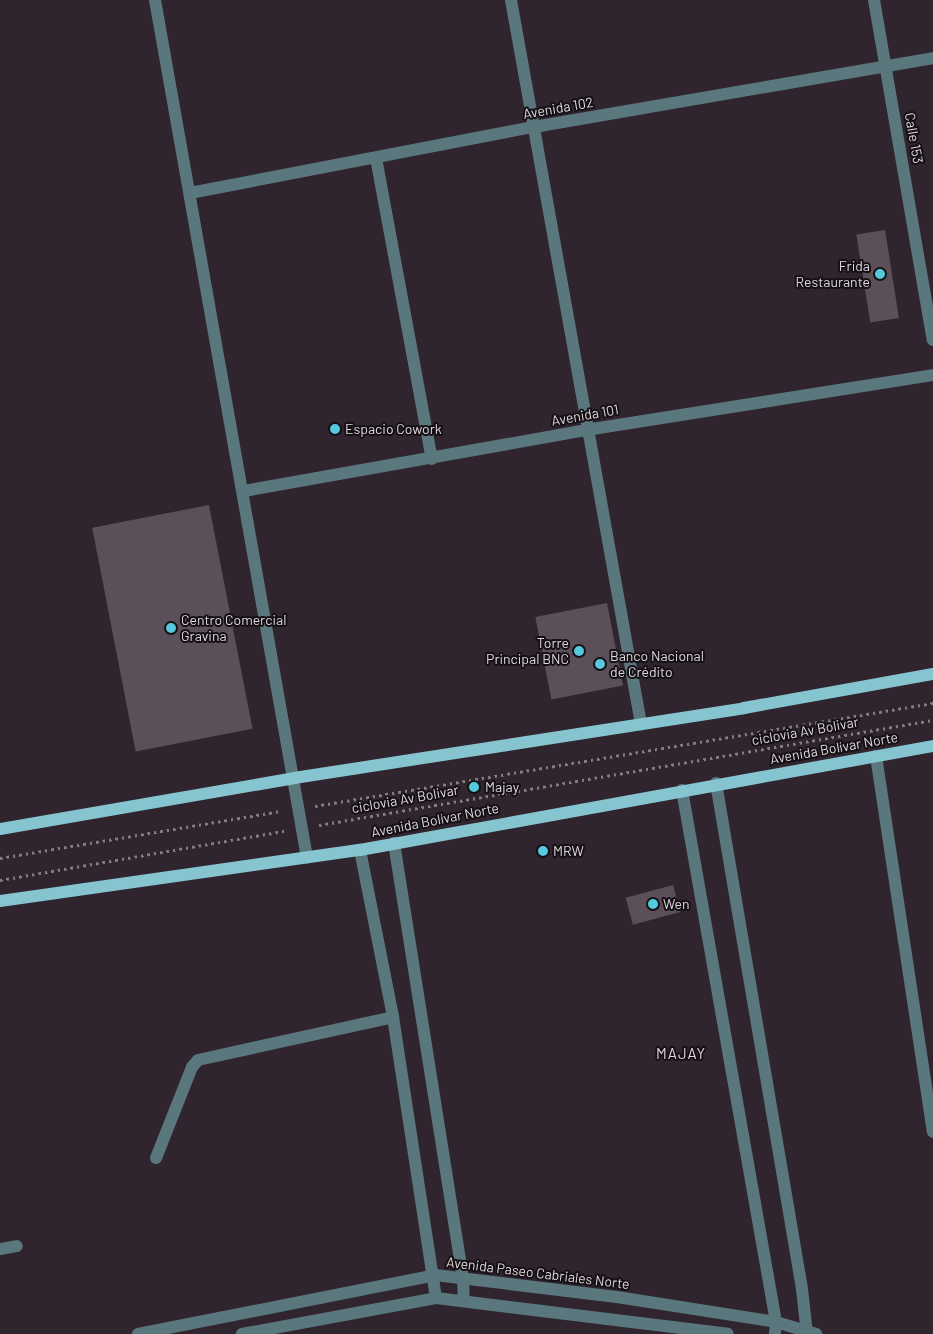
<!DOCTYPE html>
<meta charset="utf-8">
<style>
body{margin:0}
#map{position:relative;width:933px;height:1334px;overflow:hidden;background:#30252e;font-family:Barlow,sans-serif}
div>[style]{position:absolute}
.building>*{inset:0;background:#5b4f59;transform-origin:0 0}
.path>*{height:3px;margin-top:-1.5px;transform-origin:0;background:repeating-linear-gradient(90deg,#857b83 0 2.5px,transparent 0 6.5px)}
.minor>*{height:12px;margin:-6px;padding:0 6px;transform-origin:6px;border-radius:6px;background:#59777c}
.major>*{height:12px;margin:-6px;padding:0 6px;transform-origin:6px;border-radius:6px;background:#86c5d0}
.dots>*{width:14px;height:14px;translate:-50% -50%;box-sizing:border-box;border:2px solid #151014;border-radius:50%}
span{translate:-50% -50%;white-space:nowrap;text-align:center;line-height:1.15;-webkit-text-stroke:4px #151014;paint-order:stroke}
.street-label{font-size:14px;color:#dfd7dd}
.poi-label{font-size:14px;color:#dfd7dd}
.right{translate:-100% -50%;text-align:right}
.left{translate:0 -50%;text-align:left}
.neighbourhood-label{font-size:15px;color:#e4d5e1;letter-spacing:1px}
</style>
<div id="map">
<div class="building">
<div style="left:885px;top:230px;width:89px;height:29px;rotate:81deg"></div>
<div style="left:209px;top:505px;width:228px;height:119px;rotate:79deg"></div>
<div style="left:607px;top:603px;width:84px;height:73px;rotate:79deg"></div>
<div style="left:673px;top:885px;width:28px;height:49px;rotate:75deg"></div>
</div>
<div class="path">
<div style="left:315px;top:806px;width:627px;rotate:-9.46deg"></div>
<div style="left:319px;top:825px;width:623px;rotate:-9.7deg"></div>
<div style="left:0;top:858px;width:285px;rotate:-9.5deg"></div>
<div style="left:0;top:880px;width:289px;rotate:-9.8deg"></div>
</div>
<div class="minor">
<div style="left:155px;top:0;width:871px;rotate:79.95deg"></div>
<div style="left:511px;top:0;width:736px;rotate:79.82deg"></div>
<div style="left:874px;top:0;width:345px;rotate:80.2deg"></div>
<div style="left:376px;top:158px;width:306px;rotate:79.5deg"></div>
<div style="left:190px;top:193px;width:350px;rotate:-10.9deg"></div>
<div style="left:534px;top:127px;width:405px;rotate:-9.8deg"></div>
<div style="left:244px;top:491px;width:347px;rotate:-10.1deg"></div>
<div style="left:586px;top:430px;width:351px;rotate:-9deg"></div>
<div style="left:876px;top:756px;width:380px;rotate:81.4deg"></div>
<div style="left:716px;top:783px;width:513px;rotate:80.35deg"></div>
<div style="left:802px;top:1289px;width:45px;rotate:83.7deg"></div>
<div style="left:682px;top:790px;width:540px;rotate:79.98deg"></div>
<div style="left:776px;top:1322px;width:12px;rotate:95deg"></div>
<div style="left:394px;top:843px;width:440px;rotate:81deg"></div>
<div style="left:463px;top:1278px;width:23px;rotate:88deg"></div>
<div style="left:360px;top:850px;width:170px;rotate:78.8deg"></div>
<div style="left:393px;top:1017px;width:284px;rotate:81.3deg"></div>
<div style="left:156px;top:1158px;width:98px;rotate:-68.4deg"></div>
<div style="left:192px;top:1067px;width:9px;rotate:-49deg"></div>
<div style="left:198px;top:1060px;width:200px;rotate:-12.4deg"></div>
<div style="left:0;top:1249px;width:17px;rotate:-10deg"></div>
<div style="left:138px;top:1334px;width:303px;rotate:-11.2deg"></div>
<div style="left:435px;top:1275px;width:183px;rotate:6.9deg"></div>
<div style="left:617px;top:1297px;width:161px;rotate:8.9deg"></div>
<div style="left:776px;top:1322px;width:42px;rotate:16.7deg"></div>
<div style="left:242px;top:1334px;width:197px;rotate:-10.5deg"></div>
<div style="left:436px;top:1298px;width:294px;rotate:7deg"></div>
</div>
<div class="major">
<div style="left:0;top:829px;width:298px;rotate:-9.8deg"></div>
<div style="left:294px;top:778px;width:455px;rotate:-8.8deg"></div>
<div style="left:744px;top:708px;width:192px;rotate:-10.2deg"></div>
<div style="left:0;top:901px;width:364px;rotate:-8.1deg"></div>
<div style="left:360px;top:850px;width:582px;rotate:-10.29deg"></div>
</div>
<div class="dots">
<div style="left:880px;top:274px;background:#54cadc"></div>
<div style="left:335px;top:429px;background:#54cadc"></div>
<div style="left:171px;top:628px;background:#54cadc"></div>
<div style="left:579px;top:651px;background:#54cadc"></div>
<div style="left:600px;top:664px;background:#54cadc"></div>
<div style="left:474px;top:787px;background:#54cadc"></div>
<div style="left:543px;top:851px;background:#54cadc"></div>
<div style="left:653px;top:904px;background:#54cadc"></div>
</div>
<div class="street-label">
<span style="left:558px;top:108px;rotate:-10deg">Avenida 102</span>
<span style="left:914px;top:138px;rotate:80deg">Calle 153</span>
<span style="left:585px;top:415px;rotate:-10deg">Avenida 101</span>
<span style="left:805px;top:731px;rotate:-10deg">ciclovia Av Bolivar</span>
<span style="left:834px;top:748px;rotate:-10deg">Avenida Bolívar Norte</span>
<span style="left:405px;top:799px;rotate:-10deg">ciclovia Av Bolivar</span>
<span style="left:435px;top:820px;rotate:-11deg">Avenida Bolívar Norte</span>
<span style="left:538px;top:1273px;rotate:7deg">Avenida Paseo Cabriales Norte</span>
</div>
<div class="poi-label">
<span class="right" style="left:870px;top:274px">Frida<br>Restaurante</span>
<span class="left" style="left:345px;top:429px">Espacio Cowork</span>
<span class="left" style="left:181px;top:628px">Centro Comercial<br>Gravina</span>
<span class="right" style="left:569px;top:651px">Torre<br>Principal BNC</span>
<span class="left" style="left:610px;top:664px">Banco Nacional<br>de Crédito</span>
<span class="left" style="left:485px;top:787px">Majay</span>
<span class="left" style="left:553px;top:851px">MRW</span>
<span class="left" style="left:663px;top:904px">Wen</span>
</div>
<div class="neighbourhood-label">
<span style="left:681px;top:1054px">MAJAY</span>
</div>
</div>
